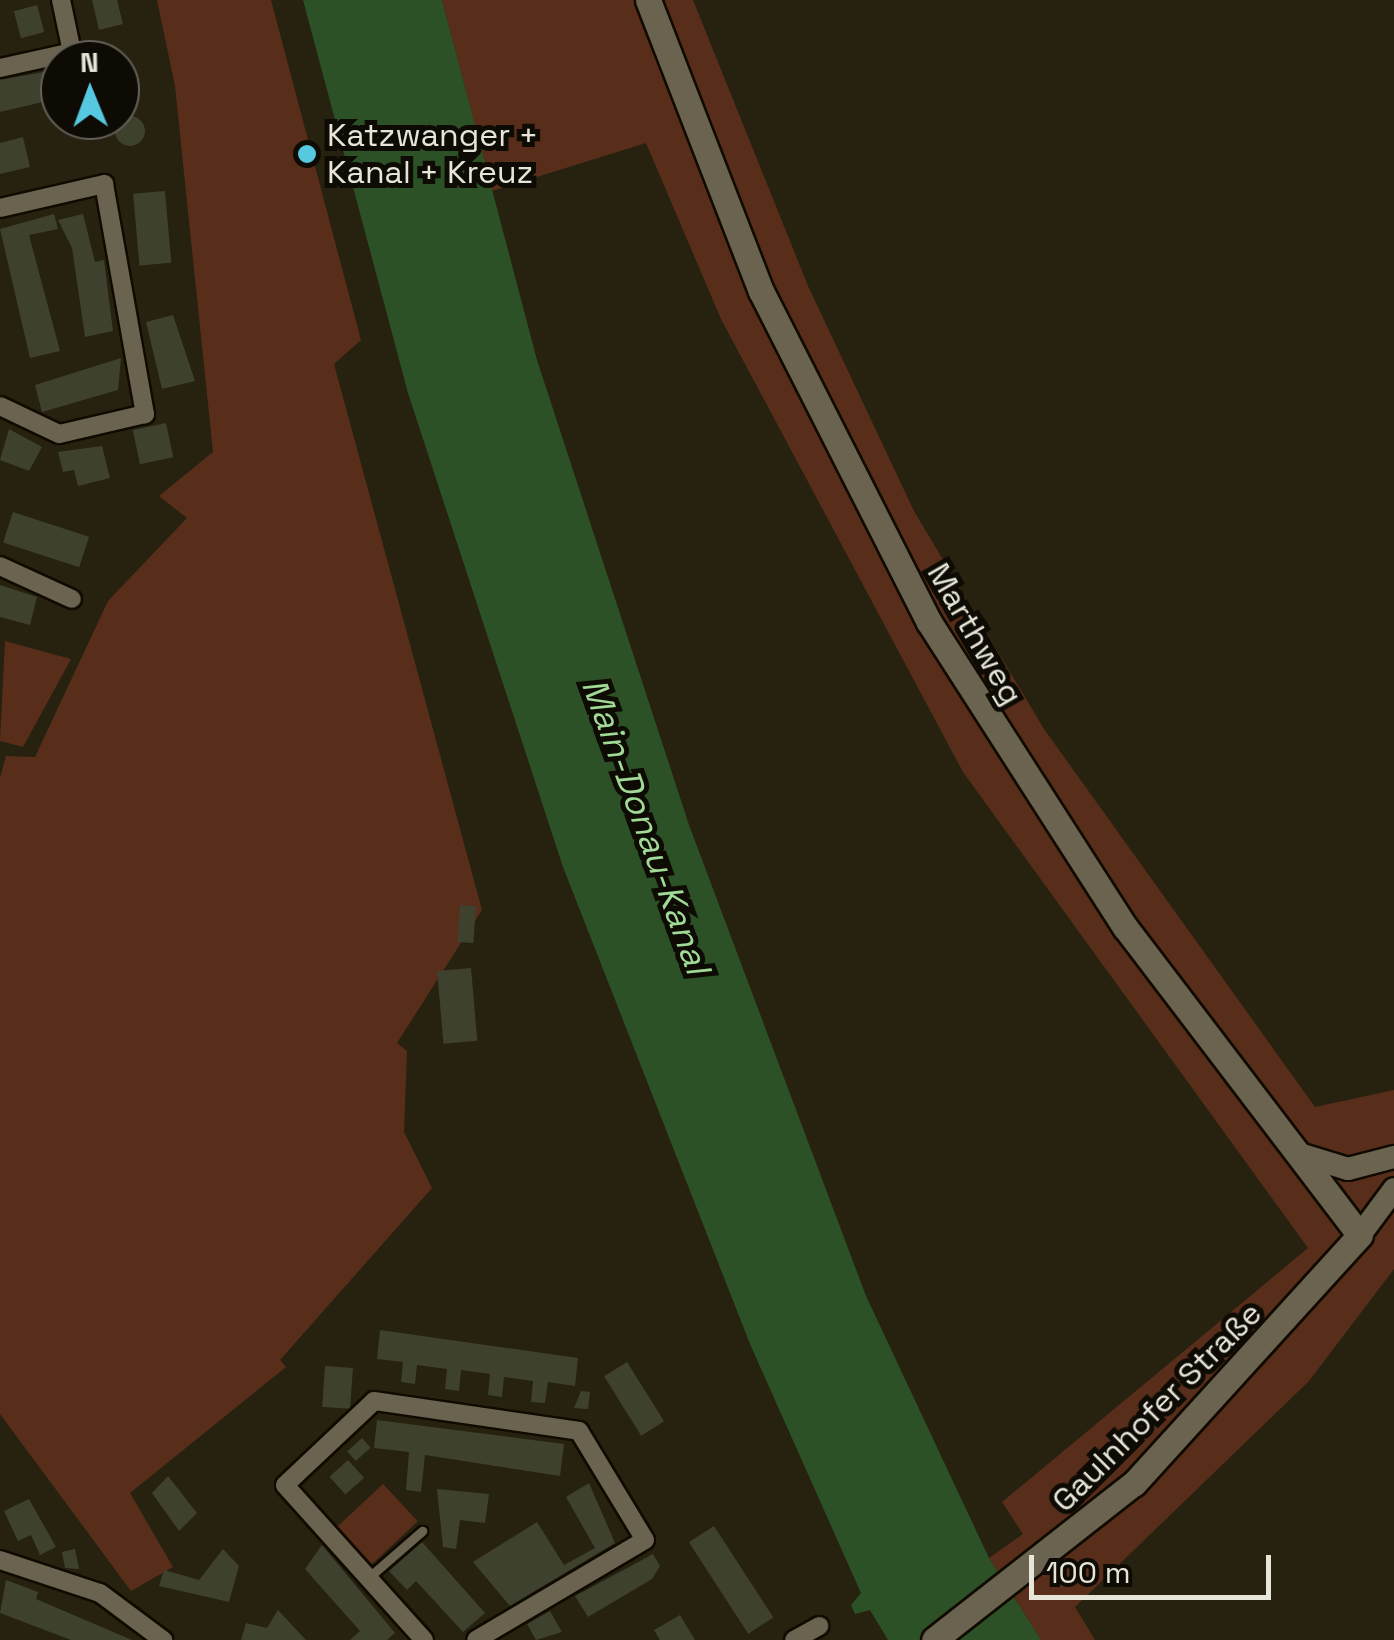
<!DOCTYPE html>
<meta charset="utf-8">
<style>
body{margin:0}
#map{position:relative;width:1394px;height:1640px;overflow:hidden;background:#27210f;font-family:"Space Grotesk",sans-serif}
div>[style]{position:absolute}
.green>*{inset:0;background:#582e1b;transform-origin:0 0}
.water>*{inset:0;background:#2d5127}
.building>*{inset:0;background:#3e412e;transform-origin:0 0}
.round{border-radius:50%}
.roads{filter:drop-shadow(2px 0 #100a00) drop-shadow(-2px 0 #100a00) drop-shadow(0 2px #100a00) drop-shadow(0 -2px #100a00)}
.service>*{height:9px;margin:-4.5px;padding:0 4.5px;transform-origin:4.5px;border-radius:4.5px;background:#6a6350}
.minor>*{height:18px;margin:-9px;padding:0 9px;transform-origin:9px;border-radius:9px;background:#6a6350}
.tertiary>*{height:22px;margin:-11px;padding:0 11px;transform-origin:11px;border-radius:11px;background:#6a6350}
.secondary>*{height:25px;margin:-12.5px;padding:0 12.5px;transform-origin:12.5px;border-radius:12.5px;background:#6a6350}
.dots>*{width:28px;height:28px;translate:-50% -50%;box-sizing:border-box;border:5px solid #0d0b04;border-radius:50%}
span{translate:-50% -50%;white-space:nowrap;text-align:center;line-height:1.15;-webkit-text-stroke:10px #0d0b04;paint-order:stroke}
.poi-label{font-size:32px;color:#e7e4d8}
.left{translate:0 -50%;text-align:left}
.street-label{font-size:32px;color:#e7e4d8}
.water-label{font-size:35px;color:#a1da96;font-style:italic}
.north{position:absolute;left:40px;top:40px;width:100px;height:100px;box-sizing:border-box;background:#0d0b04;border:2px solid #646259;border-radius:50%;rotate:359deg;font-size:28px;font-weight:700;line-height:40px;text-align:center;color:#e7e4d8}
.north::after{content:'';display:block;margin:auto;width:35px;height:45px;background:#56c9e1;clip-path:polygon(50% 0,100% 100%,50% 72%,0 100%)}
.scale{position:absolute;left:1029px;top:1555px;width:242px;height:45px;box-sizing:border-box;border:5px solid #e7e4d8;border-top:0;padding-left:12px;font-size:30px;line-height:35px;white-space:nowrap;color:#e7e4d8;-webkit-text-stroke:8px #0d0b04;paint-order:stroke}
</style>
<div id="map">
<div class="green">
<div style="clip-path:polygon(157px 0,271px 0,361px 340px,334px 364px,482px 910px,397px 1043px,407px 1051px,404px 1132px,432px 1188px,280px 1360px,286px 1367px,130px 1493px,173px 1567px,131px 1591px,0 1414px,0 778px,6px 756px,35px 757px,108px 601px,187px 518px,159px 496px,213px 452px,175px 86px)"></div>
<div style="clip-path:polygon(442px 0,693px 0,808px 286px,914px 511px,1044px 729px,1315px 1107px,1394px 1090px,1394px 1269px,1309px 1381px,1075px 1607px,1095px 1640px,1041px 1640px,989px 1558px,1023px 1534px,1002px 1502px,1308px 1248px,963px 772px,721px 319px,646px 143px,492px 191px)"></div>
<div style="clip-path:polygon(5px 641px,71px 659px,23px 747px,0 741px)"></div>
<div style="left:383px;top:1484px;width:51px;height:63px;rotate:47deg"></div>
</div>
<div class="water">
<div style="clip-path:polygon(303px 0,442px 0,537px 360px,689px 825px,866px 1296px,989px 1558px,1041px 1640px,888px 1640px,870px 1610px,855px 1614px,851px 1605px,861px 1593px,750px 1344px,563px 867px,408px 393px)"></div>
</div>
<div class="building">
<div style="clip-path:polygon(92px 0,117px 0,123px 24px,99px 30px)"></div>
<div style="left:37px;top:5px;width:28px;height:24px;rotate:75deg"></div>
<div style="clip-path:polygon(60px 69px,60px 98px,0 112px,0 80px)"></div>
<div class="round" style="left:115px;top:116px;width:30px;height:30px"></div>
<div style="clip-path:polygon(23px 137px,30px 167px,0 174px,0 143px)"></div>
<div style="left:165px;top:191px;width:72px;height:32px;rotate:85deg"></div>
<div style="clip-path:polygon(54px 214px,58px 229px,29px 235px,60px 351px,30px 358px,0 229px)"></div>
<div style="clip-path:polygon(83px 214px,95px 262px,104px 260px,113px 331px,85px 337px,72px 248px,58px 220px)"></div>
<div style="clip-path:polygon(173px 315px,195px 381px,162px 389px,146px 322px)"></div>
<div style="clip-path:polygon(121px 358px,118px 390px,42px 412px,35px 385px)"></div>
<div style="left:166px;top:423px;width:35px;height:34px;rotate:78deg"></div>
<div style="clip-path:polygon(9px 429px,42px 447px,29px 471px,0 460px)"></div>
<div style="clip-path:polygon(102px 446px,110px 478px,78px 486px,74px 470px,63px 472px,58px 452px)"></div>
<div style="left:13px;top:512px;width:80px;height:32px;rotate:18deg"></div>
<div style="clip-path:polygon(0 585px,37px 597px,30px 625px,0 617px)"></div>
<div style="left:460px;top:905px;width:16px;height:37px;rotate:4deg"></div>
<div style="left:471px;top:968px;width:73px;height:34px;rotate:85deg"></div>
<div style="clip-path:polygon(380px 1330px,578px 1358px,575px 1386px,548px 1382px,545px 1403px,531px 1402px,533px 1381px,504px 1377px,502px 1397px,488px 1395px,490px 1374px,461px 1370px,459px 1391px,445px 1389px,447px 1369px,417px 1365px,415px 1384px,401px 1382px,403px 1362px,377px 1359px)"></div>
<div style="left:627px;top:1362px;width:70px;height:27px;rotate:58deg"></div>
<div style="left:325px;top:1366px;width:28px;height:41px;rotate:4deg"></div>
<div style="clip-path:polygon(581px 1391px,590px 1392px,588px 1409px,574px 1408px)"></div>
<div style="clip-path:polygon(377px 1420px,564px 1444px,560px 1476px,425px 1455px,421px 1492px,406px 1490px,409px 1452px,374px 1448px)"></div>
<div style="left:362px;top:1438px;width:13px;height:20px;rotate:48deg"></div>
<div style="left:348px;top:1460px;width:24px;height:25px;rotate:48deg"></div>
<div style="clip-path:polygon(168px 1476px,197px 1513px,179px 1531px,152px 1493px)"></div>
<div style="clip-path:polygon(589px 1483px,615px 1543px,510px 1606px,473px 1562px,537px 1522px,564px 1565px,595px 1548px,566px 1497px)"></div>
<div style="clip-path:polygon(437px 1489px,489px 1494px,485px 1523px,460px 1520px,456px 1549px,443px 1547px)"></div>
<div style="clip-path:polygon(29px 1499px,56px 1547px,40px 1555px,31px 1535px,18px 1541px,4px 1511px)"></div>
<div style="left:714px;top:1526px;width:109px;height:30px;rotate:57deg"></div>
<div style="clip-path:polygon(422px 1542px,485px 1613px,463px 1632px,416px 1581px,407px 1590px,389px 1571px)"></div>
<div style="clip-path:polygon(322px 1545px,395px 1633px,387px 1640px,350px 1640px,360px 1631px,305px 1569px)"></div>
<div style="clip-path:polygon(75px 1549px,79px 1569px,65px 1568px,62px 1552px)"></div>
<div style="clip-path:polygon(223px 1549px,239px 1566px,229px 1602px,159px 1586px,164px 1570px,199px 1580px)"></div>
<div style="clip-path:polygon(653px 1554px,660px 1566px,652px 1579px,588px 1617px,575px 1596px)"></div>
<div style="clip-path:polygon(6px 1580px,38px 1592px,36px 1599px,132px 1640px,71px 1640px,0 1613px)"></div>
<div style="clip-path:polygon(278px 1610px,306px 1640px,241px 1640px,246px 1623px,267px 1628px)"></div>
<div style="clip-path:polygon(550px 1611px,562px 1632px,536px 1640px,527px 1624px)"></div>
<div style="clip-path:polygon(680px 1615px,695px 1640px,660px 1640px,654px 1630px)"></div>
</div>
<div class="roads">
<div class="service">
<div style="left:368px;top:1578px;width:72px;rotate:-41deg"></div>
</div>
<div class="minor">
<div style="left:0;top:68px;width:74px;rotate:-12.5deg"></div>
<div style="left:72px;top:52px;width:53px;rotate:-101.9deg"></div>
<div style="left:0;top:208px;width:107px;rotate:-13deg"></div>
<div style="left:104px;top:184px;width:234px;rotate:79.9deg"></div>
<div style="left:145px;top:414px;width:88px;rotate:166.9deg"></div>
<div style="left:59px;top:434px;width:65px;rotate:-154.6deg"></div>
<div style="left:0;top:566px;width:79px;rotate:24.6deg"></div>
<div style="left:0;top:1560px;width:105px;rotate:18.3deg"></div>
<div style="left:100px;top:1593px;width:79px;rotate:36.7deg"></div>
<div style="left:424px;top:1640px;width:208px;rotate:-131.9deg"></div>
<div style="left:285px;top:1485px;width:122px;rotate:-43.3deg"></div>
<div style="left:374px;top:1401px;width:207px;rotate:8.3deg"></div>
<div style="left:579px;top:1431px;width:127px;rotate:58.8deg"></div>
<div style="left:645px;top:1540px;width:196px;rotate:149.4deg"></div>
<div style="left:794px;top:1640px;width:29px;rotate:-29deg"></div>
</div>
<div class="tertiary">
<div style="left:1296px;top:1153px;width:54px;rotate:17.1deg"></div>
<div style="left:1348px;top:1169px;width:48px;rotate:-14.6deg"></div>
<div style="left:1360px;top:1235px;width:57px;rotate:-53.5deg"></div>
</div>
<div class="secondary">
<div style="left:648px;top:0;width:312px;rotate:68.8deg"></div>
<div style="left:761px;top:291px;width:371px;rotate:63.1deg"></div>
<div style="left:929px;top:622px;width:363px;rotate:57.3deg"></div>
<div style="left:1125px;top:927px;width:387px;rotate:52.7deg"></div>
<div style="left:1360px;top:1235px;width:336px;rotate:132.3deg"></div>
<div style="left:1134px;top:1483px;width:254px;rotate:141.9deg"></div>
</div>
</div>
<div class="dots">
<div style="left:307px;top:154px;background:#56c9e1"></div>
</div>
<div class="poi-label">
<span class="left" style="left:327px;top:154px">Katzwanger +<br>Kanal + Kreuz</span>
</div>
<div class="street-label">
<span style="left:975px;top:634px;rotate:60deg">Marthweg</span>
<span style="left:1157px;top:1407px;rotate:-45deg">Gaulnhofer Straße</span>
</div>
<div class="water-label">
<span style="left:646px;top:826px;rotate:70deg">Main-Donau-Kanal</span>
</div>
<div class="north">N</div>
<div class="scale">100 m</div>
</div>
